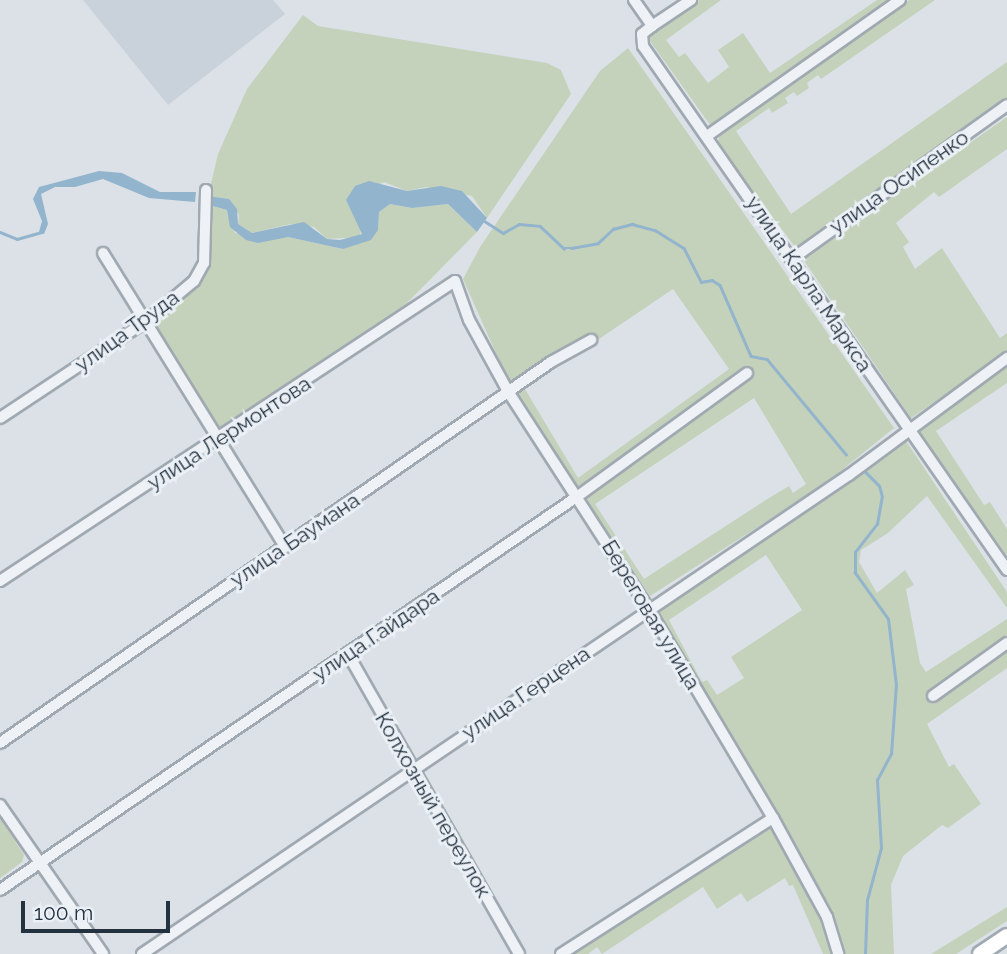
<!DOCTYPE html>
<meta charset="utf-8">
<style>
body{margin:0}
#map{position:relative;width:1007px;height:954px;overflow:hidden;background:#dbe1e7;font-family:Raleway,sans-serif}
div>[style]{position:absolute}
.built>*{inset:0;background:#c9d1da}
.green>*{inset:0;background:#c4d2bb}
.water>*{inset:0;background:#92b4cc}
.stream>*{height:2.5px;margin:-1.25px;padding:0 1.25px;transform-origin:1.25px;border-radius:1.25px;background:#92b4cc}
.roads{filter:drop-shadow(2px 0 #a0a9b1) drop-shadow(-2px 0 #a0a9b1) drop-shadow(0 2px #a0a9b1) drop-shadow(0 -2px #a0a9b1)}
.street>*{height:10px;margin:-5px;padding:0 5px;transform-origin:5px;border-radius:5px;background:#eef1f5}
.secondary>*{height:14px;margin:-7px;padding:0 7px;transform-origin:7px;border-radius:7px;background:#fff}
span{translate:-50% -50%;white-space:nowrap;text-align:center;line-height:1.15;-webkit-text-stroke:6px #eaf0f5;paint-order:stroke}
.street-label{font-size:21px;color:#24313f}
.scale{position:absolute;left:21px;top:901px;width:149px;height:32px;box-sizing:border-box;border:4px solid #24313f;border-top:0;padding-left:9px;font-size:21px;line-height:24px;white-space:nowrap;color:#24313f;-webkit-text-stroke:5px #eaf0f5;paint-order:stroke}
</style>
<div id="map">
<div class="built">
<div style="clip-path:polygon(83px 0,273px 0,285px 14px,168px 105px)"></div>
</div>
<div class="green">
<div style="clip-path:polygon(699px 0,721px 0,666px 40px,679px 57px,685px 53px,708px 83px,729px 67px,718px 50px,743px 33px,770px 73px,877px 0,896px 0,711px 126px,647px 37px)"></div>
<div style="clip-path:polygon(909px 0,935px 0,821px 79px,818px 75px,807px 83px,809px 88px,797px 96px,794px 92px,785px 98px,788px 103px,772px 113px,769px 108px,736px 131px,791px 214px,1007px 62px,1007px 98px,796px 248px,718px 145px,719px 134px)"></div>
<div style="clip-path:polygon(303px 15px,318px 26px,547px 63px,561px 70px,571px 94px,487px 218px,472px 196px,426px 187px,407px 191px,384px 182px,346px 200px,361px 228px,360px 237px,327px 239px,314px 227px,291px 224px,252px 233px,238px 224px,239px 215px,229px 199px,208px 196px,218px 154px,247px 89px)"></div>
<div style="clip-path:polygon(evenodd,628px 48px,894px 428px,822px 486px,650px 596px,507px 378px,463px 279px,480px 247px,600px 71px,628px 48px,673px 289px,729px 369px,578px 478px,525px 389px,673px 289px,628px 48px,754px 398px,806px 484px,793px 493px,789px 486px,769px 498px,644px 579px,595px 504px,754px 398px)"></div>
<div style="clip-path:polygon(1007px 117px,1007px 149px,939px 197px,934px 192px,896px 223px,909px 242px,903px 247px,915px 269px,942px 248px,1000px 338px,1007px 333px,1007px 352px,911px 418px,803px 259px)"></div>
<div style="clip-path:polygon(206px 204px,227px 210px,235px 233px,288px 237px,343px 249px,378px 229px,379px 212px,390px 204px,412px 208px,448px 204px,477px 232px,406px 304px,218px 429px,154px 327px,155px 317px,203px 276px)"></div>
<div style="clip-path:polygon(1007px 366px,1007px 383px,936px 431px,984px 505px,990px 502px,1007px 529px,1007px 556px,918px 431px)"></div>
<div style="clip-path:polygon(evenodd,904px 438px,1007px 592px,1007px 608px,927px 496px,888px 533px,861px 550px,859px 562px,877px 593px,905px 570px,914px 585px,906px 589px,920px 663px,926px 672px,1007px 619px,1007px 668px,927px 724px,949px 767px,954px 764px,981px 804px,948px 828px,942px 825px,903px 856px,891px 885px,894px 954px,843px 954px,834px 919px,653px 613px,904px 438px,766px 555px,802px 610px,731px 657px,744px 678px,717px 695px,707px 680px,702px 682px,669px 620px,766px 555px)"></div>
<div style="clip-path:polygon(0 818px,24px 855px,22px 862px,0 878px)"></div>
<div style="clip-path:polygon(770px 824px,817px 908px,833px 954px,823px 954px,793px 885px,789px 886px,785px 878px,747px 902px,741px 893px,717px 909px,703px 887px,602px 954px,597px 947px,588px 954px,568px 954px)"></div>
<div style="clip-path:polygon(1007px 907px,1007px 921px,956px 954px,931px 954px)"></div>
</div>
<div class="water">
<div style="clip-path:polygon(99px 171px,122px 173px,160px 192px,196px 192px,195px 202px,149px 198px,103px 179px,75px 187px,55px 187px,41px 194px,48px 224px,44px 234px,39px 232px,42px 221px,33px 199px,39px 187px)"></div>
<div style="clip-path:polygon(369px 181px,407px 191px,441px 186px,462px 191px,487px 218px,477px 232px,448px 204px,412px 208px,390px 204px,379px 212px,378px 230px,371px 240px,343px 249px,288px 237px,258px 243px,246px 240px,230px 227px,227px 210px,206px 204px,208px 196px,229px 199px,237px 209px,238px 224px,252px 233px,304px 222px,327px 239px,340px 240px,362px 234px,346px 200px,355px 186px)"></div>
</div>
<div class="stream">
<div style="left:483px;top:220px;width:24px;rotate:33deg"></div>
<div style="left:503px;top:233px;width:18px;rotate:-29deg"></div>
<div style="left:519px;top:224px;width:21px;rotate:5deg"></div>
<div style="left:540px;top:226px;width:33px;rotate:43deg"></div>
<div style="left:564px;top:248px;width:7px"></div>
<div style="left:571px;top:248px;width:27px;rotate:-10deg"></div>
<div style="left:598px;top:243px;width:21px;rotate:-43deg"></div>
<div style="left:613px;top:229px;width:20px;rotate:-15deg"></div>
<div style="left:632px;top:224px;width:24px;rotate:15deg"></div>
<div style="left:655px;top:230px;width:34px;rotate:32deg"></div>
<div style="left:684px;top:248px;width:38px;rotate:63deg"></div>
<div style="left:701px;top:282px;width:11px;rotate:-10deg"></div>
<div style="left:712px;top:280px;width:9px;rotate:32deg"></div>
<div style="left:720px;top:285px;width:77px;rotate:66.4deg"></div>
<div style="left:751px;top:356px;width:16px;rotate:11deg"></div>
<div style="left:767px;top:359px;width:124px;rotate:50.3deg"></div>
<div style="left:0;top:232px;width:18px;rotate:22deg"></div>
<div style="left:17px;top:239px;width:26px;rotate:-16deg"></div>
<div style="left:865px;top:954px;width:54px;rotate:-87.9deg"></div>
<div style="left:867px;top:900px;width:54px;rotate:-74.9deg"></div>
<div style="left:881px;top:848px;width:68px;rotate:-93.4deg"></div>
<div style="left:877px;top:780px;width:30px;rotate:-62deg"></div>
<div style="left:891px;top:754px;width:69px;rotate:-85.9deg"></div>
<div style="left:896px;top:685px;width:66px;rotate:-96.9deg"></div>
<div style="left:888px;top:619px;width:57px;rotate:-125.7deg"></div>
<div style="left:855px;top:573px;width:21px;rotate:-90deg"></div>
<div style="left:855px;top:552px;width:36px;rotate:-52deg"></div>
<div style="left:877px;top:524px;width:27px;rotate:-80deg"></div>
<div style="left:882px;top:497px;width:11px;rotate:-105deg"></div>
<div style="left:879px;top:486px;width:20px;rotate:-135deg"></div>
</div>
<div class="roads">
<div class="street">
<div style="left:634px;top:0;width:32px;rotate:55deg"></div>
<div style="left:652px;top:26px;width:13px;rotate:141deg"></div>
<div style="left:642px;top:34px;width:12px;rotate:85deg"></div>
<div style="left:643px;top:46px;width:638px;rotate:55.21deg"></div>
<div style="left:652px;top:26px;width:47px;rotate:-33.7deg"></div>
<div style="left:707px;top:136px;width:236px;rotate:-35.2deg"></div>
<div style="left:103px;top:253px;width:346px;rotate:58.2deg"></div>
<div style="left:792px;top:259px;width:264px;rotate:-35.6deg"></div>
<div style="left:0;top:418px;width:174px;rotate:-33.5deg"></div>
<div style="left:145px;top:322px;width:64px;rotate:-39.9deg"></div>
<div style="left:194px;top:281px;width:21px;rotate:-61deg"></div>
<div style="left:204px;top:263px;width:73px;rotate:-88.4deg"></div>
<div style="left:0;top:581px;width:545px;rotate:-33.4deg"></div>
<div style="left:455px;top:281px;width:41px;rotate:70.3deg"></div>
<div style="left:469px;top:320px;width:83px;rotate:61.3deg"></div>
<div style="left:509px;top:393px;width:260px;rotate:57.1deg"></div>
<div style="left:650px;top:611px;width:241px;rotate:59.3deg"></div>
<div style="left:773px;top:818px;width:113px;rotate:61.4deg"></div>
<div style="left:827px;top:917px;width:39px;rotate:73deg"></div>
<div style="left:348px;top:654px;width:345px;rotate:60.3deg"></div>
<div style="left:933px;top:696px;width:91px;rotate:-35.6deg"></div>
<div style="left:0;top:743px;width:670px;rotate:-34.66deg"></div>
<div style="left:551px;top:362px;width:46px;rotate:-28.8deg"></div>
<div style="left:0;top:805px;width:181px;rotate:55.3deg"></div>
<div style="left:0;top:890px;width:700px;rotate:-34.28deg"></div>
<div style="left:578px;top:496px;width:209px;rotate:-36deg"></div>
<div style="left:142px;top:954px;width:854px;rotate:-34.12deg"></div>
<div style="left:849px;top:475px;width:197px;rotate:-36.5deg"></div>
<div style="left:561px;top:954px;width:252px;rotate:-32.7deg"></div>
</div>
<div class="secondary">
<div style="left:980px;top:954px;width:32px;rotate:-34deg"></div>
</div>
</div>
<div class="street-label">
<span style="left:899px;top:182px;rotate:-35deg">улица Осипенко</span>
<span style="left:809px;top:284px;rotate:56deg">улица Карла Маркса</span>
<span style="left:127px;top:331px;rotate:-36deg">улица Труда</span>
<span style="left:229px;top:433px;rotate:-33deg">улица Лермонтова</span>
<span style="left:295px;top:540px;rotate:-34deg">улица Баумана</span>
<span style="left:651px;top:615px;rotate:59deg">Береговая улица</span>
<span style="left:376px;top:635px;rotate:-34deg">улица Гайдара</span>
<span style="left:526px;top:693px;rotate:-34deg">улица Герцена</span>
<span style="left:433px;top:805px;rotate:60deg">Колхозный переулок</span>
</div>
<div class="scale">100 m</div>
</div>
